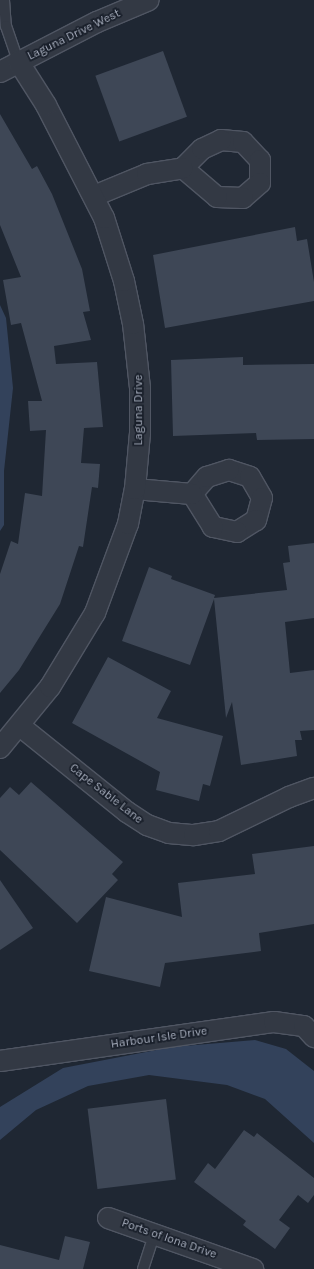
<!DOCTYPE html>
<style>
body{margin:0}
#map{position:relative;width:314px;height:1269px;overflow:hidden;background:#1f2733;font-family:Karla,sans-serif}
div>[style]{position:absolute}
.water>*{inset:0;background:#33425b}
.building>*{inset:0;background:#3e4756;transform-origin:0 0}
.roads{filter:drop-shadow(1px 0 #505663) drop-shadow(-1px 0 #505663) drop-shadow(0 1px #505663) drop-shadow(0 -1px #505663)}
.lane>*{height:10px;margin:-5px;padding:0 5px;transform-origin:5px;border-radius:5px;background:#333944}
.street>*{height:20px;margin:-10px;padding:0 10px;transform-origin:10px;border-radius:10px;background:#333944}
span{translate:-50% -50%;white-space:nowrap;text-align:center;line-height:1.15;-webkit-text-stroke:3.5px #181e29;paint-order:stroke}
.street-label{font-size:12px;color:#acb3c2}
</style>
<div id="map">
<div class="water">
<div style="clip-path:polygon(0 305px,6px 318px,13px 388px,4px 471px,4px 525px,0 531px)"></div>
<div style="clip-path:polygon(255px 1040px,286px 1049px,314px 1071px,314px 1143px,265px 1099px,227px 1085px,149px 1075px,88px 1086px,36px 1110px,0 1140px,0 1107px,63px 1068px,172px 1047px)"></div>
</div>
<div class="building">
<div style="left:163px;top:51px;width:70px;height:72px;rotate:70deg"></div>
<div style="clip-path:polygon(0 114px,32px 169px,37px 166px,52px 194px,82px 269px,90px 311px,83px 312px,91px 340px,54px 346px,56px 364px,97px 362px,103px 427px,84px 428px,81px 463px,100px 464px,98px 488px,92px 487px,83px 547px,79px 546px,60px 604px,19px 670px,0 693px,0 574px,11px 541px,18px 544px,25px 493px,42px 496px,46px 430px,30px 431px,28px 401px,42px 401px,21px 323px,11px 325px,3px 280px,21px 277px,0 225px)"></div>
<div style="clip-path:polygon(295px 227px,297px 241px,307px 239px,314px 282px,314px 301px,165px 328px,153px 255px)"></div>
<div style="clip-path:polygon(243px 357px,243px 365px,314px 364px,314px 439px,257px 440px,256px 433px,173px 436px,171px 360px)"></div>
<div style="clip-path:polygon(314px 543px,314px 618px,285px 622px,290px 673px,314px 670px,314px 730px,300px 731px,302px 740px,295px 740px,297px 756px,241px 765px,232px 702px,226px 718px,214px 599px,190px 665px,122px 641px,149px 567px,172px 576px,171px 579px,215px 595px,214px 598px,287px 590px,283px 563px,290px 562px,288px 546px)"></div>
<div style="clip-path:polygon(108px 657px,171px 691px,157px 718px,223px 736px,210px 786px,203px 784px,199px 801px,156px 790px,160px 772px,72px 723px)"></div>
<div style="clip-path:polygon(31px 782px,123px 862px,112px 874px,118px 880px,77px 923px,0 850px,0 798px,10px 787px,19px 795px)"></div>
<div style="clip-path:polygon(314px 846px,314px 924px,259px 933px,261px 951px,165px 963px,160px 987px,89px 971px,106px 897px,182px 917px,178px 883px,255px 874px,252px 854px)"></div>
<div style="clip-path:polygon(0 880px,33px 928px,0 950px)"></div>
<div style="left:166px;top:1099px;width:81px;height:79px;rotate:83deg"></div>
<div style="clip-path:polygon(244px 1130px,254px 1137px,257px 1133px,314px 1178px,314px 1195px,308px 1203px,298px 1195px,279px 1220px,290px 1228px,275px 1249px,243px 1225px,246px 1221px,194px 1182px,208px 1163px,215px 1169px)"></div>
<div style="clip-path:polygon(65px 1236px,90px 1242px,83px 1269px,0 1269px,0 1245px,59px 1260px)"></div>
</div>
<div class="roads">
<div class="lane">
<div style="left:4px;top:0;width:26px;rotate:86deg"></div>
<div style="left:6px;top:26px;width:37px;rotate:71deg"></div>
<div style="left:143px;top:1269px;width:38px;rotate:-72deg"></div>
</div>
<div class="street">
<div style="left:0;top:72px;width:109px;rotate:-27.3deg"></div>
<div style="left:97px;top:22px;width:56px;rotate:-22.9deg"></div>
<div style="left:221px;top:140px;width:22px;rotate:5deg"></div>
<div style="left:243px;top:142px;width:25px;rotate:47deg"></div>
<div style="left:260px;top:160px;width:23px;rotate:90deg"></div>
<div style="left:260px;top:183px;width:23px;rotate:139deg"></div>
<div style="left:243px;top:198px;width:26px;rotate:-178deg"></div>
<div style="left:217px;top:197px;width:45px;rotate:-139.5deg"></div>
<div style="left:183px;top:168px;width:27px;rotate:-45deg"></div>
<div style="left:202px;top:149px;width:21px;rotate:-25deg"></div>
<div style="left:94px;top:196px;width:57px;rotate:-22.5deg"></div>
<div style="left:147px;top:174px;width:36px;rotate:-9deg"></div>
<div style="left:229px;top:470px;width:22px;rotate:18deg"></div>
<div style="left:250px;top:477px;width:24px;rotate:60deg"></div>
<div style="left:262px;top:498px;width:23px;rotate:105deg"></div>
<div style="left:256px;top:520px;width:22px;rotate:148deg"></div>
<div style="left:237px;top:532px;width:25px;rotate:-168deg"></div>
<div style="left:213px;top:527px;width:39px;rotate:-122deg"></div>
<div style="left:192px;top:494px;width:23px;rotate:-49deg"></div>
<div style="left:207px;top:477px;width:23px;rotate:-18deg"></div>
<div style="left:135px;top:489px;width:57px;rotate:5deg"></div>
<div style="left:20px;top:726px;width:137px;rotate:38.8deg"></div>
<div style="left:127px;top:812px;width:24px;rotate:33deg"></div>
<div style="left:147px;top:825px;width:23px;rotate:20deg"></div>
<div style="left:169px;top:833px;width:25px;rotate:5deg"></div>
<div style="left:194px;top:835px;width:25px;rotate:-9deg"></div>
<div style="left:219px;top:831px;width:78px;rotate:-25.9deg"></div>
<div style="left:289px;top:797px;width:27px;rotate:-20deg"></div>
<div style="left:0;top:748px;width:79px;rotate:-50.7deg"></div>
<div style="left:50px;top:687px;width:87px;rotate:-58.7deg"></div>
<div style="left:95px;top:613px;width:95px;rotate:-69.7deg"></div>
<div style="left:128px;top:524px;width:36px;rotate:-79deg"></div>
<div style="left:135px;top:489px;width:56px;rotate:-84.9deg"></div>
<div style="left:140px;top:433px;width:45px;rotate:-90deg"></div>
<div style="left:140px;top:388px;width:64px;rotate:-96.2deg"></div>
<div style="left:133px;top:324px;width:44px;rotate:-101.8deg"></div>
<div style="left:124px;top:281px;width:66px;rotate:-107.6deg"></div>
<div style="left:104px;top:218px;width:127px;rotate:-117.2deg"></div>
<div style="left:46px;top:105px;width:52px;rotate:-122.5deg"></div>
<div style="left:0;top:1061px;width:277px;rotate:-8.1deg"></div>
<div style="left:274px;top:1022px;width:30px;rotate:8deg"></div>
<div style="left:304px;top:1026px;width:15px;rotate:48deg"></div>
<div style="left:108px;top:1218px;width:154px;rotate:19.4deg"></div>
</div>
</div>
<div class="street-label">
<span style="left:74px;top:35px;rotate:-26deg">Laguna Drive West</span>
<span style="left:139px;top:410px;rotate:-90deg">Laguna Drive</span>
<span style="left:106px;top:794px;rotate:38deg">Cape Sable Lane</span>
<span style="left:159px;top:1038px;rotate:-8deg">Harbour Isle Drive</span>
<span style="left:169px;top:1239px;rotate:19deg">Ports of Iona Drive</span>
</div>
</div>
